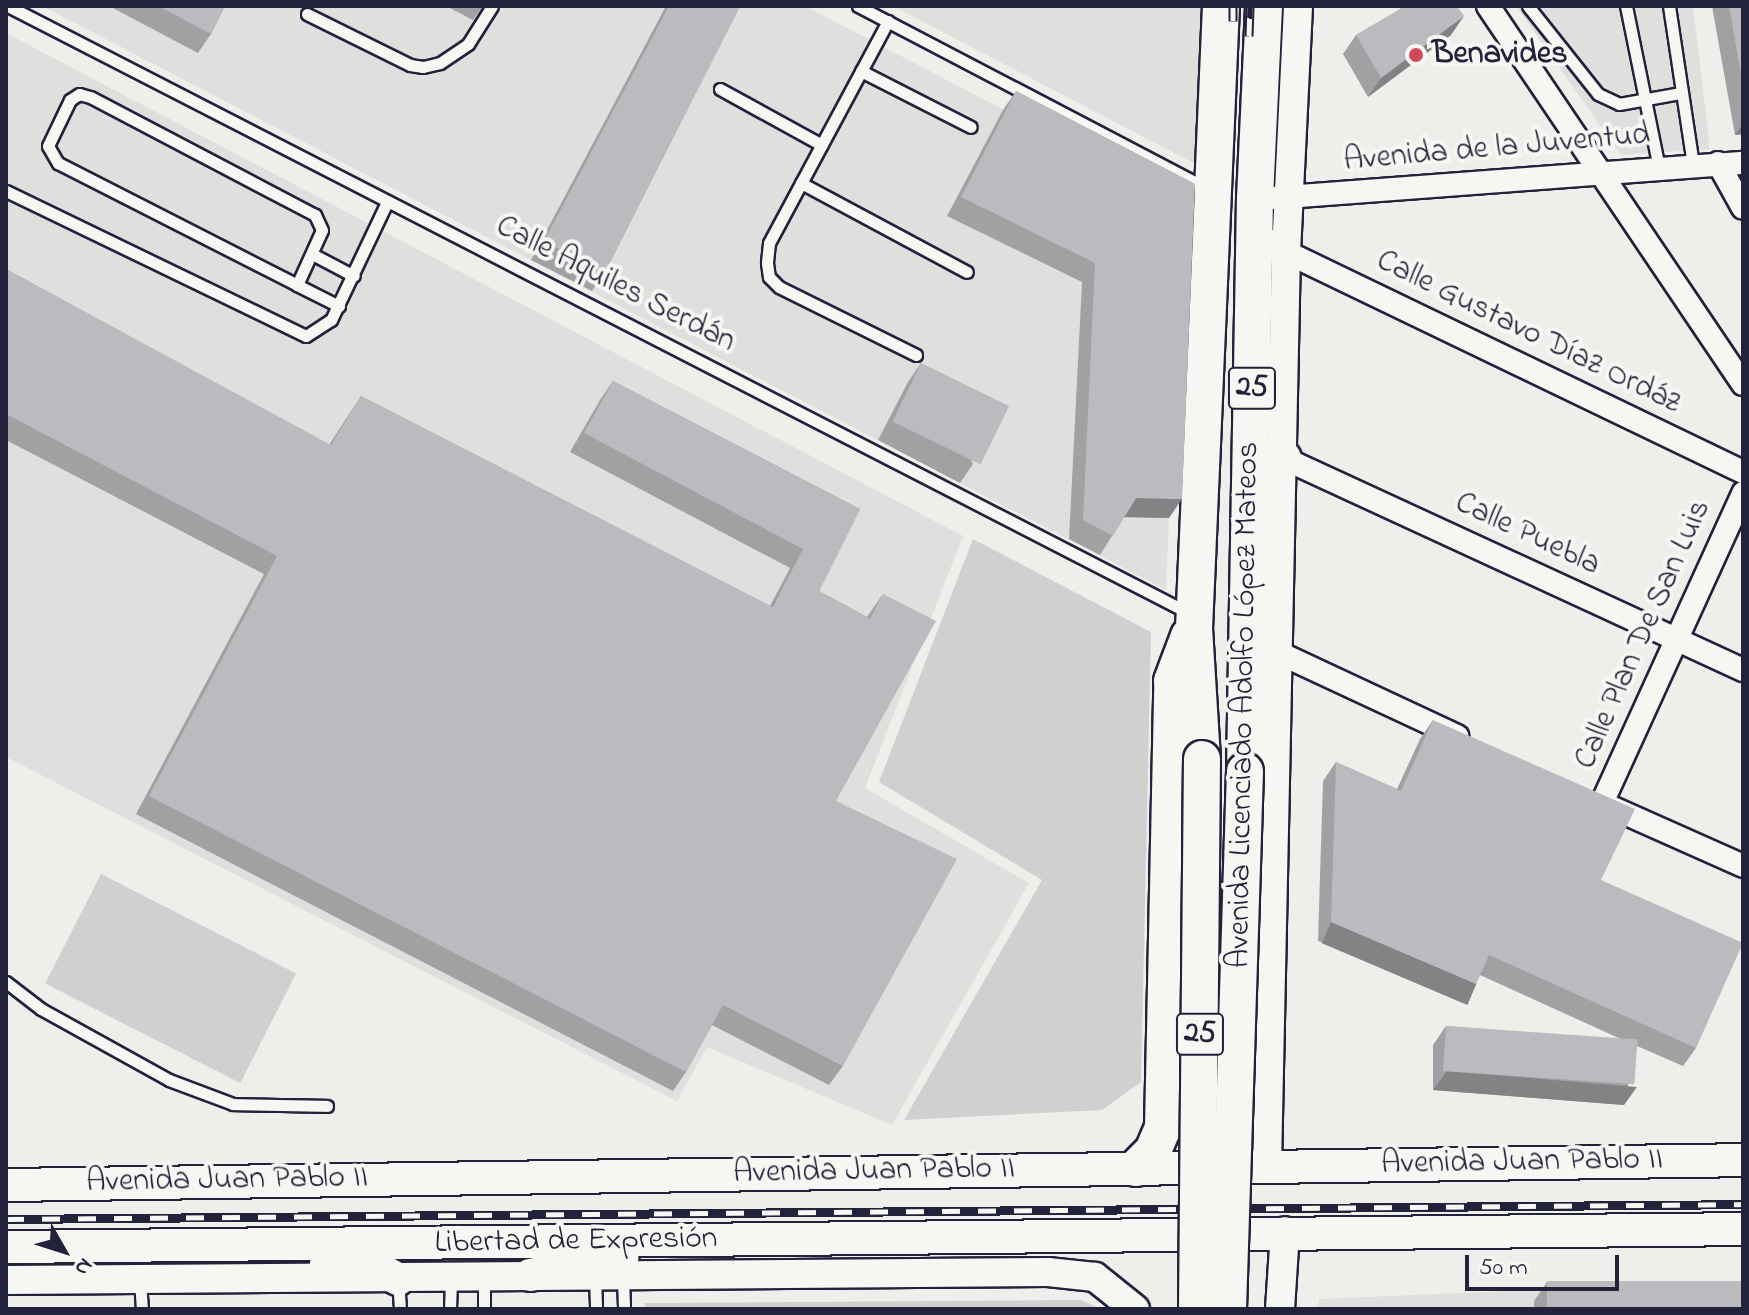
<!DOCTYPE html>
<meta charset="utf-8">
<style>
body{margin:0}
#map{position:relative;width:1749px;height:1315px;overflow:hidden;background:#eeeeeb;font-family:"Indie Flower",sans-serif}
div>[style]{position:absolute}
.built>*{inset:0;background:#dfdfde}
.green>*{inset:0;background:#d0d0d1;transform-origin:0 0}
.roads{filter:drop-shadow(2px 0 #22223b) drop-shadow(-2px 0 #22223b) drop-shadow(0 2px #22223b) drop-shadow(0 -2px #22223b)}
.service>*{height:11px;margin:-5.5px;padding:0 5.5px;transform-origin:5.5px;border-radius:5.5px;background:#f6f6f2}
.minor>*{height:22px;margin:-11px;padding:0 11px;transform-origin:11px;border-radius:11px;background:#f6f6f2}
.tertiary>*{height:28px;margin:-14px;padding:0 14px;transform-origin:14px;border-radius:14px;background:#f6f6f2}
.secondary>*{height:32px;margin:-16px;padding:0 16px;transform-origin:16px;border-radius:16px;background:#f6f6f2}
.primary>*{height:36px;margin:-18px;padding:0 18px;transform-origin:18px;border-radius:18px;background:#f6f6f2}
.rail>*{height:9px;margin-top:-4.5px;transform-origin:0;background:repeating-linear-gradient(90deg,#f6f6f2 0 18px,#22223b 0 36px);box-sizing:border-box;border-block:2px solid #22223b}
.bridges{filter:drop-shadow(2px 0 #22223b) drop-shadow(-2px 0 #22223b) drop-shadow(0 2px #22223b) drop-shadow(0 -2px #22223b)}
.primary-bridge>*{height:36px;margin:-18px;padding:0 18px;transform-origin:18px;border-radius:18px;background:#f6f6f2}
.wall>*{inset:0;background:#a1a1a4}
.shaded-wall>*{inset:0;background:#838386;transform-origin:0 0}
.building>*{inset:0;background:#bbbbbf;transform-origin:0 0}
.dots>*{width:22px;height:22px;translate:-50% -50%;box-sizing:border-box;border:4px solid #f6f6f2;border-radius:50%}
span{translate:-50% -50%;white-space:nowrap;text-align:center;line-height:1.15;-webkit-text-stroke:8px #f6f6f2;paint-order:stroke}
.shield-label span{padding:2px 6px;background:#f6f6f2;border:2px solid;border-radius:6px;-webkit-text-stroke-width:0}
.shield-label{font-size:30px;color:#22223b;font-weight:700}
.poi-label{font-size:32px;color:#22223b;font-weight:700}
.left{translate:0 -50%;text-align:left}
.street-label{font-size:32px;color:#22223b}
.frame{position:absolute;inset:0;border:8px solid #22223b;pointer-events:none}
.north{position:absolute;left:24px;top:1211px;width:80px;height:80px;-webkit-text-stroke:6px #f6f6f2;paint-order:stroke;rotate:129deg;font-size:22px;font-weight:700;line-height:32px;text-align:center;color:#22223b}
.north::after{content:'';display:block;margin:auto;width:28px;height:36px;background:#22223b;clip-path:polygon(50% 0,100% 100%,50% 72%,0 100%)}
.scale{position:absolute;left:1465px;top:1255px;width:154px;height:36px;box-sizing:border-box;border:4px solid #22223b;border-top:0;padding-left:10px;font-size:24px;line-height:28px;white-space:nowrap;color:#22223b;-webkit-text-stroke:6px #f6f6f2;paint-order:stroke}
</style>
<div id="map">
<div class="built">
<div style="clip-path:polygon(42px 6px,805px 6px,1182px 203px,1166px 590px)"></div>
<div style="clip-path:polygon(893px 6px,1204px 6px,1202px 118px,1195px 164px)"></div>
<div style="clip-path:polygon(1516px 6px,1693px 6px,1710px 149px,1621px 155px)"></div>
<div style="clip-path:polygon(6px 33px,963px 536px,865px 788px,1029px 883px,892px 1125px,707px 1047px,677px 1101px,6px 757px)"></div>
<div style="clip-path:polygon(1743px 1281px,1743px 1309px,1319px 1309px,1319px 1299px)"></div>
</div>
<div class="green">
<div style="clip-path:polygon(973px 539px,1151px 632px,1141px 1082px,1102px 1110px,904px 1120px,1042px 880px,879px 782px)"></div>
<div style="left:101px;top:874px;width:219px;height:123px;rotate:27deg"></div>
<div style="clip-path:polygon(1081px 1300px,1100px 1309px,645px 1309px,645px 1303px)"></div>
</div>
<div class="roads">
<div class="service">
<div style="left:8px;top:6px;width:1328px;rotate:27.2deg"></div>
<div style="left:858px;top:6px;width:395px;rotate:27.6deg"></div>
<div style="left:1528px;top:6px;width:112px;rotate:51.5deg"></div>
<div style="left:1598px;top:94px;width:23px;rotate:25deg"></div>
<div style="left:1619px;top:104px;width:63px;rotate:-10.1deg"></div>
<div style="left:1626px;top:6px;width:165px;rotate:78.5deg"></div>
<div style="left:1669px;top:6px;width:161px;rotate:81.4deg"></div>
<div style="left:307px;top:14px;width:115px;rotate:26.3deg"></div>
<div style="left:410px;top:65px;width:13px;rotate:9deg"></div>
<div style="left:423px;top:67px;width:17px;rotate:-13deg"></div>
<div style="left:440px;top:63px;width:34px;rotate:-34deg"></div>
<div style="left:468px;top:44px;width:45px;rotate:-57.7deg"></div>
<div style="left:888px;top:21px;width:252px;rotate:118.2deg"></div>
<div style="left:769px;top:243px;width:20px;rotate:96deg"></div>
<div style="left:767px;top:263px;width:14px;rotate:82deg"></div>
<div style="left:769px;top:277px;width:14px;rotate:45deg"></div>
<div style="left:779px;top:287px;width:153px;rotate:26.4deg"></div>
<div style="left:861px;top:71px;width:123px;rotate:27deg"></div>
<div style="left:720px;top:89px;width:116px;rotate:28.8deg"></div>
<div style="left:801px;top:183px;width:188px;rotate:28.2deg"></div>
<div style="left:6px;top:191px;width:333px;rotate:25.8deg"></div>
<div style="left:306px;top:336px;width:30px;rotate:-33deg"></div>
<div style="left:331px;top:320px;width:128px;rotate:-64.6deg"></div>
<div style="left:312px;top:254px;width:47px;rotate:27.6deg"></div>
<div style="left:297px;top:285px;width:60px;rotate:-65.6deg"></div>
<div style="left:322px;top:230px;width:17px;rotate:-115deg"></div>
<div style="left:315px;top:215px;width:254px;rotate:-152.3deg"></div>
<div style="left:90px;top:97px;width:11px;rotate:-165deg"></div>
<div style="left:79px;top:94px;width:11px;rotate:146deg"></div>
<div style="left:70px;top:100px;width:51px;rotate:115.6deg"></div>
<div style="left:48px;top:146px;width:20px;rotate:60deg"></div>
<div style="left:58px;top:163px;width:268px;rotate:27deg"></div>
<div style="left:297px;top:285px;width:47px;rotate:26.6deg"></div>
<div style="left:6px;top:982px;width:44px;rotate:37.6deg"></div>
<div style="left:41px;top:1009px;width:146px;rotate:29deg"></div>
<div style="left:169px;top:1080px;width:68px;rotate:20.6deg"></div>
<div style="left:233px;top:1104px;width:94px;rotate:1.2deg"></div>
<div style="left:595px;top:1277px;width:32px;rotate:88deg"></div>
<div style="left:623px;top:1278px;width:31px;rotate:88deg"></div>
<div style="left:398px;top:1280px;width:29px;rotate:86deg"></div>
<div style="left:140px;top:1281px;width:28px;rotate:86deg"></div>
<div style="left:450px;top:1309px;width:31px;rotate:-88deg"></div>
<div style="left:484px;top:1309px;width:34px;rotate:-90deg"></div>
</div>
<div class="minor">
<div style="left:1488px;top:6px;width:456px;rotate:56deg"></div>
<div style="left:1718px;top:163px;width:51px;rotate:60.9deg"></div>
<div style="left:1274px;top:198px;width:470px;rotate:-4.3deg"></div>
<div style="left:1279px;top:239px;width:15px;rotate:62deg"></div>
<div style="left:1286px;top:252px;width:507px;rotate:25.71deg"></div>
<div style="left:1283px;top:458px;width:507px;rotate:24.74deg"></div>
<div style="left:1277px;top:652px;width:199px;rotate:25deg"></div>
<div style="left:1602px;top:803px;width:341px;rotate:-65.5deg"></div>
<div style="left:1604px;top:804px;width:152px;rotate:24deg"></div>
</div>
<div class="tertiary">
<div style="left:1267px;top:1166px;width:914px;rotate:-88.81deg"></div>
<div style="left:1286px;top:252px;width:246px;rotate:-87.2deg"></div>
<div style="left:6px;top:1280px;width:1042px;rotate:-0.44deg"></div>
<div style="left:1048px;top:1272px;width:47px;rotate:6.1deg"></div>
<div style="left:1095px;top:1277px;width:51px;rotate:38.7deg"></div>
<div style="left:1280px;top:1309px;width:78px;rotate:-86.3deg"></div>
</div>
<div class="secondary">
<div style="left:6px;top:1185px;width:1737px;rotate:-0.82deg"></div>
<div style="left:6px;top:1247px;width:1737px;rotate:-0.59deg"></div>
<div style="left:326px;top:1264px;width:52px;rotate:4.4deg"></div>
<div style="left:378px;top:1268px;width:23px;rotate:29deg"></div>
<div style="left:530px;top:1275px;width:94px;rotate:-10.5deg"></div>
</div>
<div class="primary">
<div style="left:1255px;top:517px;width:65px;rotate:-64.6deg"></div>
<div style="left:1202px;top:759px;width:130px;rotate:-93.5deg"></div>
<div style="left:1194px;top:629px;width:624px;rotate:-87.52deg"></div>
<div style="left:1245px;top:771px;width:573px;rotate:-89deg"></div>
<div style="left:1255px;top:198px;width:192px;rotate:-87.3deg"></div>
<div style="left:1136px;top:1168px;width:24px;rotate:-45deg"></div>
<div style="left:1153px;top:1151px;width:25px;rotate:-67deg"></div>
<div style="left:1163px;top:1128px;width:447px;rotate:-88.8deg"></div>
<div style="left:1172px;top:681px;width:48px;rotate:-69.3deg"></div>
</div>
</div>
<div class="rail">
<div style="left:1233px;top:21px;width:15px;rotate:-90deg"></div>
<div style="left:1249px;top:36px;width:30px;rotate:-88deg"></div>
<div style="left:6px;top:1219px;width:1737px;rotate:-0.49deg"></div>
</div>
<div class="bridges">
<div class="primary-bridge">
<div style="left:1197px;top:1309px;width:550px;rotate:-89.48deg"></div>
<div style="left:1228px;top:1309px;width:538px;rotate:-88.19deg"></div>
</div>
</div>
<div class="wall">
<div style="clip-path:polygon(109px 6px,225px 6px,211px 34px,198px 53px)"></div>
<div style="clip-path:polygon(446px 6px,483px 6px,473px 20px)"></div>
<div style="clip-path:polygon(666px 6px,740px 6px,605px 272px,592px 291px,531px 260px)"></div>
<div style="clip-path:polygon(1399px 6px,1457px 6px,1451px 35px,1368px 97px,1343px 54px,1356px 35px,1401px 9px)"></div>
<div style="clip-path:polygon(1712px 6px,1743px 6px,1743px 134px,1735px 135px)"></div>
<div style="clip-path:polygon(1016px 91px,1195px 184px,1169px 518px,1124px 517px,1100px 555px,1069px 539px,1082px 282px,947px 216px,1003px 110px)"></div>
<div style="clip-path:polygon(6px 269px,329px 445px,361px 396px,770px 606px,790px 568px,570px 452px,600px 400px,613px 381px,860px 509px,819px 591px,867px 617px,883px 594px,836px 801px,843px 1066px,829px 1085px,712px 1025px,686px 1072px,673px 1091px,136px 814px,264px 574px,6px 440px)"></div>
<div style="clip-path:polygon(921px 363px,973px 464px,960px 483px,878px 440px,908px 382px)"></div>
<div style="clip-path:polygon(1433px 720px,1601px 880px,1696px 1048px,1683px 1066px,1637px 1046px,1624px 1105px,1433px 1090px,1433px 1045px,1446px 1026px,1623px 1040px,1480px 975px,1463px 1003px,1318px 941px,1323px 781px,1336px 762px,1397px 789px,1420px 739px)"></div>
<div style="clip-path:polygon(1547px 1282px,1743px 1309px,1534px 1309px,1534px 1301px)"></div>
</div>
<div class="shaded-wall">
<div style="clip-path:polygon(1464px 16px,1451px 35px,1368px 97px,1381px 78px)"></div>
<div style="clip-path:polygon(1743px 124px,1743px 134px,1735px 135px)"></div>
<div style="clip-path:polygon(1136px 498px,1182px 499px,1169px 518px,1122px 517px)"></div>
<div style="left:1331px;top:922px;width:158px;height:23px;rotate:23deg"></div>
<div style="clip-path:polygon(1447px 1071px,1637px 1087px,1624px 1105px,1433px 1090px)"></div>
</div>
<div class="building">
<div style="clip-path:polygon(158px 6px,225px 6px,211px 34px)"></div>
<div style="clip-path:polygon(669px 6px,740px 6px,605px 272px,544px 241px)"></div>
<div style="clip-path:polygon(1405px 6px,1457px 6px,1464px 16px,1381px 78px,1356px 35px)"></div>
<div style="clip-path:polygon(1729px 6px,1743px 6px,1743px 86px)"></div>
<div style="clip-path:polygon(1016px 91px,1195px 184px,1182px 499px,1136px 498px,1113px 536px,1083px 520px,1095px 263px,961px 197px)"></div>
<div style="clip-path:polygon(6px 269px,331px 445px,361px 396px,773px 607px,803px 549px,584px 433px,613px 381px,860px 509px,819px 591px,870px 619px,883px 594px,936px 621px,836px 801px,957px 859px,843px 1066px,723px 1005px,686px 1072px,149px 796px,277px 556px,6px 414px)"></div>
<div style="left:921px;top:363px;width:98px;height:65px;rotate:26deg"></div>
<div style="clip-path:polygon(1433px 720px,1635px 809px,1601px 880px,1743px 943px,1696px 1048px,1489px 955px,1476px 984px,1331px 922px,1336px 762px,1401px 791px)"></div>
<div style="left:1446px;top:1026px;width:192px;height:45px;rotate:4deg"></div>
<div style="left:1743px;top:1281px;width:28px;height:196px;rotate:90deg"></div>
</div>
<div class="dots">
<div style="left:1416px;top:55px;background:#d1495b"></div>
</div>
<div class="shield-label">
<span style="left:1252px;top:388px">25</span>
<span style="left:1200px;top:1034px">25</span>
</div>
<div class="poi-label">
<span class="left" style="left:1432px;top:55px">Benavides</span>
</div>
<div class="street-label">
<span style="left:1497px;top:149px;rotate:-5deg">Avenida de la Juventud</span>
<span style="left:615px;top:285px;rotate:27deg">Calle Aquiles Serdán</span>
<span style="left:1528px;top:333px;rotate:26deg">Calle Gustavo Díaz Ordáz</span>
<span style="left:1527px;top:535px;rotate:25deg">Calle Puebla</span>
<span style="left:1644px;top:635px;rotate:-66deg">Calle Plan De San Luis</span>
<span style="left:1245px;top:705px;rotate:-89deg">Avenida Licenciado Adolfo López Mateos</span>
<span style="left:1522px;top:1163px;rotate:-1deg">Avenida Juan Pablo II</span>
<span style="left:874px;top:1172px;rotate:-1deg">Avenida Juan Pablo II</span>
<span style="left:227px;top:1181px;rotate:-1deg">Avenida Juan Pablo II</span>
<span style="left:576px;top:1242px;rotate:-1deg">Libertad de Expresión</span>
</div>
<div class="frame"></div>
<div class="north">N</div>
<div class="scale">50 m</div>
</div>
